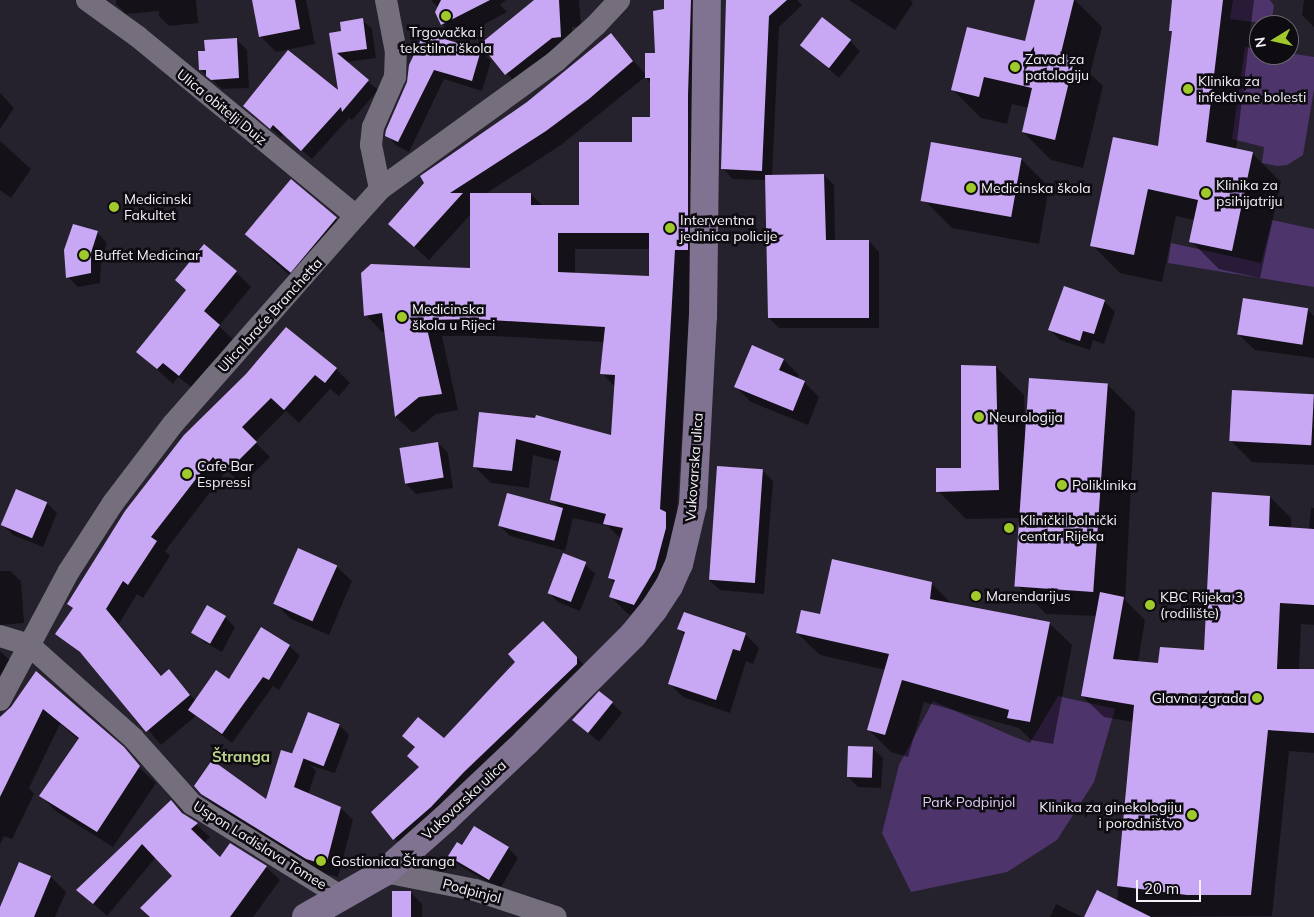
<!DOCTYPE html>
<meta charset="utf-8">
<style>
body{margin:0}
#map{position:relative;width:1314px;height:917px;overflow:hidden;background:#26222d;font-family:Mulish,sans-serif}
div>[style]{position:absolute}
.green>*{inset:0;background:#4d346a}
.shadow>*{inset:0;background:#0007}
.building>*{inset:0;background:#c8a7f4;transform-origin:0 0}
.minor>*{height:22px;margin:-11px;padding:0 11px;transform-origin:11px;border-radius:11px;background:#756f7d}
.secondary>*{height:28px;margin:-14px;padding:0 14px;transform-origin:14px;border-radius:14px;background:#807392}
.dots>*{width:14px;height:14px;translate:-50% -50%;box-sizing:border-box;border:2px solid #0e0c11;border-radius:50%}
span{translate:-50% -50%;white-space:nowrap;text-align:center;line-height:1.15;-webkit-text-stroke:5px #0e0c11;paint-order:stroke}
.poi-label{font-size:14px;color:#f4f0f8}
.left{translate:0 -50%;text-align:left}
.right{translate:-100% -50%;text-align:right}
.street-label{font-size:14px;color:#f4f0f8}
.park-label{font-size:14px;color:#decdf5}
.neighbourhood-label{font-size:15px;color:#bdd68c;font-weight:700}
.north{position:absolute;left:1249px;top:15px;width:50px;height:50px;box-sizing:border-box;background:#0e0c11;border:1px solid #6a676d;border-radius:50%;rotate:261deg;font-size:14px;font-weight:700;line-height:20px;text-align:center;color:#f4f0f8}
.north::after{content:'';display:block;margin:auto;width:18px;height:22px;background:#a0c92b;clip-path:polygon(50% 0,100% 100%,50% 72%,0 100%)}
.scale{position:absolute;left:1136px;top:880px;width:65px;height:22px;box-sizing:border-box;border:2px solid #f4f0f8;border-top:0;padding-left:6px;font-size:15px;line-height:18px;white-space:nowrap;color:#f4f0f8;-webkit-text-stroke:4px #0e0c11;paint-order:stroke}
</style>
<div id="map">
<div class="green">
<div style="clip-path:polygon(1233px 0,1270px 0,1274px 6px,1271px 24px,1230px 19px)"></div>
<div style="clip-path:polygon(1245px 47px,1259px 49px,1259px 55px,1289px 55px,1289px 53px,1314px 57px,1314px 89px,1303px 155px,1287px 165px,1277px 166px,1262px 163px,1264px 147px,1232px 139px)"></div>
<div style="clip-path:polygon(1272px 220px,1314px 229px,1314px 287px,1168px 263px,1171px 243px,1261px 263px)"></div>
<div style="clip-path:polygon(1058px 696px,1115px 709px,1094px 782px,1057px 840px,1007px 872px,911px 892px,882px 833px,899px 765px,933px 701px,1012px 736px,1030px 743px)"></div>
</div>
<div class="shadow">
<div style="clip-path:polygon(116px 0,196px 0,198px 23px,169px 26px,159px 16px,159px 11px,126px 14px,116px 4px)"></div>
<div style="clip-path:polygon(254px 0,306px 0,315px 44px,276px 52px,261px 37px)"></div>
<div style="clip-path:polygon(431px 0,506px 0,500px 5px,507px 12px,457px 39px,442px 24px,438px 8px)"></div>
<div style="clip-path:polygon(548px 0,579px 0,581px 26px,572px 27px,573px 49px,519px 87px,482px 44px)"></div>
<div style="clip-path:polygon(evenodd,665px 0,710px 0,676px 524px,651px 621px,628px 614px,611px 597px,615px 583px,609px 578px,621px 539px,608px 526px,573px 518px,565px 551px,510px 536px,500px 526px,561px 509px,552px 500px,560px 462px,533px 455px,529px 488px,491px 483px,474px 466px,480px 414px,612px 436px,615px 387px,602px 373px,604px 342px,493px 336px,442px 336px,458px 410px,436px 414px,413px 433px,396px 417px,386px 332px,382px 332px,366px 315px,471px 269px,471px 214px,429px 260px,389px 224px,528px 103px,611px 34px,646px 75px,656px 54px,666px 10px,665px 0,645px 77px,651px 83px,651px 118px,580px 206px,543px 206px,531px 194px,485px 194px,561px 145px,645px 77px,665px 0,575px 249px,650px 249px,650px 278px,575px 274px,575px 249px)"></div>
<div style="clip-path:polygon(727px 0,797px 0,802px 5px,779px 27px,772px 176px,824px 175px,834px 185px,835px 241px,869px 241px,879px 252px,879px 328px,779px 328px,769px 318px,766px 180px,733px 179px,723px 169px)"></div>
<div style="clip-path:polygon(849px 0,910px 0,913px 3px,895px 30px)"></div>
<div style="clip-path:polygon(1037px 0,1075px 0,1102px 27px,1090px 74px,1103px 86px,1083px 168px,1051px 160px,1023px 132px,1029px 108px,1012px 104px,1007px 124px,981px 118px,953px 90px,1026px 43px)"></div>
<div style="clip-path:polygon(1173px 0,1254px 0,1236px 150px,1253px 154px,1281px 182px,1260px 278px,1219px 269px,1191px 241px,1195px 220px,1176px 216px,1162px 282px,1120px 273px,1092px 245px,1159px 148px,1173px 33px,1170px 30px)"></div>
<div style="clip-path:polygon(1304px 0,1314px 0,1314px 27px,1302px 15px)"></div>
<div style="clip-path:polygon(362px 20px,372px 29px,376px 58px,346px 62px,378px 90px,352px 120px,349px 118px,312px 159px,283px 134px,281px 137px,245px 106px,340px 93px,331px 34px,343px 32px)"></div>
<div style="clip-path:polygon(237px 40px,247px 50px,249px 88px,222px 89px,200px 69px,206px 52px)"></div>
<div style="clip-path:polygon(850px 41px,860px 51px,839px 78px,802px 46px)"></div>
<div style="clip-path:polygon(481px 51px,491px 61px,482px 91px,444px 79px,409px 152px,397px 146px,387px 135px,408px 83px,410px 66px)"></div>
<div style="clip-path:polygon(0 93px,14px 108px,0 129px)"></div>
<div style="clip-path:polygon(0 141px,31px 169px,11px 198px,0 190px)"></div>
<div style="clip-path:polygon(1021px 159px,1049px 187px,1039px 244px,952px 228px,924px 200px)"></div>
<div style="clip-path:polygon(336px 219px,351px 234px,303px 288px,259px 247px)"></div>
<div style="clip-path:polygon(97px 232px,107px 243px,101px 264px,100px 283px,78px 287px,68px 277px)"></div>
<div style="clip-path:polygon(236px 272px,251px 287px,219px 326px,235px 341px,195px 390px,178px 377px,173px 384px,138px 352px)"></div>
<div style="clip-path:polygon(1064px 287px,1105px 302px,1115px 312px,1104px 344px,1093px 340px,1090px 350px,1060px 340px,1050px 330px)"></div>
<div style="clip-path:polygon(1307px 309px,1314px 316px,1314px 358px,1255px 350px,1239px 335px)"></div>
<div style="clip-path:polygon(784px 360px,799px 375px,797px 379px,804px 382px,819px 397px,808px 425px,751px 402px,736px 387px)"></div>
<div style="clip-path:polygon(996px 367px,1024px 395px,1025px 435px,1107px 384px,1135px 412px,1125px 600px,1145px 620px,1138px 662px,1159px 664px,1206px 652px,1270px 497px,1291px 518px,1291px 528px,1309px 530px,1311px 508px,1314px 508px,1314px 625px,1301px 624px,1299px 670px,1314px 670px,1314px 753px,1289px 751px,1272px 916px,1085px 917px,1117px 901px,1133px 722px,1104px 717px,1082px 696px,1097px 616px,1046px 614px,1018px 586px,1022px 518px,966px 519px,938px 491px,962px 470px)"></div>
<div style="clip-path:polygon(336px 369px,350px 383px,339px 396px,330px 389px,299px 423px,286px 411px,255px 442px,270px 457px,242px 485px,227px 470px,165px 551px,170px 556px,143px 598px,137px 594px,119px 624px,162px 676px,169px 671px,196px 701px,229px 681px,261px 629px,289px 646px,300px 656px,279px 690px,273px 686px,232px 743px,196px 716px,161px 745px,90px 661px,57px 634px,74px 610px,68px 604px,247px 375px)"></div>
<div style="clip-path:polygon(1314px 396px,1314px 465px,1252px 462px,1230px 440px)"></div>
<div style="clip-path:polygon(438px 443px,448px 453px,453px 488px,416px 494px,406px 484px)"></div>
<div style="clip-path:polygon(763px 471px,773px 481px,764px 594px,720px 590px,709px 580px)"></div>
<div style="clip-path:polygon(16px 491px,47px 503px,57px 513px,43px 547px,13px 535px,2px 524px)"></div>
<div style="clip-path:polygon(585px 564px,595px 574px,580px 611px,558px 602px,548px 592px)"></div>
<div style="clip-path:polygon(336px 566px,352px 581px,329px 635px,291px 619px,276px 604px)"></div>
<div style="clip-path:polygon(0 571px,10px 571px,21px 581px,24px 623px,0 625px)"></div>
<div style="clip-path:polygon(931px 583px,953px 605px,1049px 623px,1072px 645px,1053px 744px,1031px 740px,1019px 728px,924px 702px,908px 757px,891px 752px,868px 729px,886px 670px,820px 655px,797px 633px,820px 616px)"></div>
<div style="clip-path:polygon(225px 617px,235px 627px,222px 652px,204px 642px,194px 632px)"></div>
<div style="clip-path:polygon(679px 629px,745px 634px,759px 648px,753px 664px,746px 661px,730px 713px,683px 697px,670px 684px,685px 636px)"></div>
<div style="clip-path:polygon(555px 635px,590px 671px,407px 852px,373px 812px,420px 768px,416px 748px,404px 736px,444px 740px)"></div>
<div style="clip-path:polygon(0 651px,16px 666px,0 700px)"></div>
<div style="clip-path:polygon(36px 672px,156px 783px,113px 847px,57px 812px,41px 796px,79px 740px,60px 724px,29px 788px,34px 794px,12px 839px,4px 836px,0 844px,0 719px,12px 707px)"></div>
<div style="clip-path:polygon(612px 703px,622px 713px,599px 742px,573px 720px)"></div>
<div style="clip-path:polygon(339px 725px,349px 735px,335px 773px,310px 765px,316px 771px,308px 795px,341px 808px,353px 820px,338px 877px,320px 872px,215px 806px,201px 793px,267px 801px,298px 757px)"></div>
<div style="clip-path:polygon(872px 748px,883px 758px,881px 788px,858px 787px,848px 777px)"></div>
<div style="clip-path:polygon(171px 802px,210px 837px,204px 843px,220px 859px,230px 845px,266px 867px,280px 880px,253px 917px,151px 917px,174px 876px,156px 857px,107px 916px,78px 890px)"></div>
<div style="clip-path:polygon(508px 848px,518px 858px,500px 889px,460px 866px,450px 856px)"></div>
<div style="clip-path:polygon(51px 877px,66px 892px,55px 917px,0 917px,0 910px)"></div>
<div style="clip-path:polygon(410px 892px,422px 904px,422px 917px,393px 917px)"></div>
<div style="clip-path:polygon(1056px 904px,1082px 917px,1050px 917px)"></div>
</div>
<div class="building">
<div style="clip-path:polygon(252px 0,295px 0,300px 29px,259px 37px)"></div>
<div style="clip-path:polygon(441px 0,490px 0,441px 25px,435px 12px)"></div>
<div style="clip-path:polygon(534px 0,559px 0,561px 37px,552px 38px,505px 75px,480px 44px)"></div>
<div style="clip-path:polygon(evenodd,664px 0,691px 0,688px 95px,688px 250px,675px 250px,660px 509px,666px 512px,666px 528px,655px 569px,634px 605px,609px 597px,615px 580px,608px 578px,623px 528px,603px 524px,606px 514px,550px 500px,561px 451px,516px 439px,512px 471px,473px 467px,479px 412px,535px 418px,536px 415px,611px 435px,615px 375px,600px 374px,605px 327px,475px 319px,425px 320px,442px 394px,419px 397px,395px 417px,382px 313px,364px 316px,361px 273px,371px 264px,470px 268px,470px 193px,531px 193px,531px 205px,579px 205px,579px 142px,632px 142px,632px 117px,650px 117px,650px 78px,645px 78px,645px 53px,655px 53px,653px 11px,664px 9px,664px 0,558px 233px,649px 233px,649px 276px,558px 272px,558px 233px)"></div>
<div style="clip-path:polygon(726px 0,787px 0,769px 16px,762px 171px,721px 169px)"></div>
<div style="clip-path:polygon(1035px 0,1074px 0,1061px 53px,1075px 57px,1055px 140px,1022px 132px,1032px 88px,984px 77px,979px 97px,951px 90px,967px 27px,1025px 41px)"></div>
<div style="clip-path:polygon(1172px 0,1223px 0,1206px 142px,1253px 152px,1232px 251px,1189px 242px,1198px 200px,1148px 189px,1134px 255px,1090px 246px,1113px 137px,1158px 146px,1172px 31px,1169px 31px)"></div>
<div style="left:822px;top:17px;width:37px;height:36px;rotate:38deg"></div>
<div style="clip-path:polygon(363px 18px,367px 49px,337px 53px,369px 80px,342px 112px,341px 107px,301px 151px,273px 125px,270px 129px,243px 106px,288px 50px,338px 90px,329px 33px,341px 31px,340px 22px)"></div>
<div style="clip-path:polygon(424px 33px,481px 50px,472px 81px,434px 70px,398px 142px,385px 136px,386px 130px,407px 82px,409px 65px)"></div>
<div style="clip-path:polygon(611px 33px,633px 61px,589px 99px,546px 131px,450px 193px,463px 193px,414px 247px,388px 224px,424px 183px,420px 176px,527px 102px)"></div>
<div style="clip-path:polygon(237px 38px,239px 78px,211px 80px,206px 76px,206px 70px,199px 70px,198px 51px,205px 51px,204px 40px)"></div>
<div style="left:931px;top:142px;width:92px;height:60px;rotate:10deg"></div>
<div style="clip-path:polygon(824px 174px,826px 240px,869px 240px,869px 318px,768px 318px,765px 175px)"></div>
<div style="left:291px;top:179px;width:60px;height:72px;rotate:40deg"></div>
<div style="clip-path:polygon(73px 224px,98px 231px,91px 253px,91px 273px,66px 278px,64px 250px)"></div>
<div style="clip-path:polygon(204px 244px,237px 271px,204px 311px,220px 325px,179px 376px,163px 363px,157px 369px,136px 352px,186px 290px,175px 280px)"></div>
<div style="clip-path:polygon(1064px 286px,1105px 300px,1094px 334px,1083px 331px,1080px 341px,1048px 330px)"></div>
<div style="left:1243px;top:298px;width:66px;height:37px;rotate:9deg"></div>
<div style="clip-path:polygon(286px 327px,337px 368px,325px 383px,315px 375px,284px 410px,271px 398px,242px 427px,257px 442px,227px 472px,213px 457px,151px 537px,157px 541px,128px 585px,123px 581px,106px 609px,161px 676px,169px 669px,190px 695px,146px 732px,80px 652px,55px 634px,73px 608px,67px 604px,125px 511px,184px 435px,246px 374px)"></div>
<div style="clip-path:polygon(752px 345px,784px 359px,779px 370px,805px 381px,793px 411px,734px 387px)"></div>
<div style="clip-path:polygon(961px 365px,996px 366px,999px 490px,936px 492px,936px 468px,961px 468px)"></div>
<div style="left:1029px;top:378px;width:79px;height:209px;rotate:4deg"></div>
<div style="left:1232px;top:390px;width:82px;height:51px;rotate:3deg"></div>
<div style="left:438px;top:442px;width:36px;height:39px;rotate:81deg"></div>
<div style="left:717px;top:466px;width:46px;height:114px;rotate:4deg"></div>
<div style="left:16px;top:489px;width:34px;height:39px;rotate:23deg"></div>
<div style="clip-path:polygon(1212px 492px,1270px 496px,1269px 526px,1314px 529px,1314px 605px,1280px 603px,1277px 669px,1314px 669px,1314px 733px,1268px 730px,1251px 895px,1187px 895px,1117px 886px,1134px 705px,1081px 696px,1100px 592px,1124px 597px,1113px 659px,1158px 663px,1160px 647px,1204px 650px)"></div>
<div style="left:507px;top:493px;width:58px;height:34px;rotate:15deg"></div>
<div style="left:298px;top:548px;width:43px;height:61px;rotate:24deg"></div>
<div style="left:563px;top:553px;width:25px;height:43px;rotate:21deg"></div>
<div style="clip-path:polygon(832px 559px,932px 582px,930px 599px,1050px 622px,1030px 722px,1007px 718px,1009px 710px,902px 680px,885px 735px,867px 730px,889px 654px,796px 633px,801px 610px,820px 614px)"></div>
<div style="left:207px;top:605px;width:22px;height:32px;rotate:30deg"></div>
<div style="clip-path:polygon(684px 612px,746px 633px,740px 651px,733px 649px,716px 700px,668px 684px,685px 632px,677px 629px)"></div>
<div style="clip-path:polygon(543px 621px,577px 657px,577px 664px,464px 772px,431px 807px,393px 840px,371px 812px,419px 767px,407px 756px,415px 747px,402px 736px,418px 717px,444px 738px,515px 662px,508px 654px)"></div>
<div style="clip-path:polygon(261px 627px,290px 645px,269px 680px,263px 677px,222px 734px,188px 710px,216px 670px,229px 679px)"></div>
<div style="clip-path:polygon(36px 671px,124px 747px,140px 766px,97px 832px,39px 796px,79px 738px,43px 709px,0 797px,0 717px,11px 707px)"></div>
<div style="clip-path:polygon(599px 691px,613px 702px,588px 733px,572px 720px)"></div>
<div style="left:308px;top:712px;width:34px;height:45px;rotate:21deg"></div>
<div style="left:848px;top:746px;width:25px;height:31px;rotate:2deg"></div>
<div style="clip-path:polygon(281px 750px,304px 757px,294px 787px,341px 807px,326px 865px,306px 859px,201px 794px,194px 786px,212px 760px,266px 799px)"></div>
<div style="clip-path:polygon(171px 800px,182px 813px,198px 823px,191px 829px,220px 857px,230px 843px,267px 866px,230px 917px,150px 917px,140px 908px,172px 876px,142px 844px,93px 904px,76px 890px)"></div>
<div style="clip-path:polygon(474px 826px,509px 847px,489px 880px,448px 856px,457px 842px,462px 845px)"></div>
<div style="clip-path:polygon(19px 862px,51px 876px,34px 917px,0 917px,0 907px)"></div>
<div style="clip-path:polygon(1097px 890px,1151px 917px,1084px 917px)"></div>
<div style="left:392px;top:891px;width:19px;height:26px"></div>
</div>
<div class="minor">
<div style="left:87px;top:0;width:62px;rotate:35.8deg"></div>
<div style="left:137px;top:36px;width:283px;rotate:39.4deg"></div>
<div style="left:380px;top:189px;width:45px;rotate:-101.6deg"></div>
<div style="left:371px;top:145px;width:18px;rotate:-84deg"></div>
<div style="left:373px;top:127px;width:55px;rotate:-66.3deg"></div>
<div style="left:395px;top:77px;width:25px;rotate:-88deg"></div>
<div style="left:396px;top:52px;width:53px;rotate:-100.9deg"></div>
<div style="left:0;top:636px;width:30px;rotate:17deg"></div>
<div style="left:29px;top:645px;width:140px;rotate:41.8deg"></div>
<div style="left:133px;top:738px;width:89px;rotate:48.2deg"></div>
<div style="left:192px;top:804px;width:176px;rotate:31.8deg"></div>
<div style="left:0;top:700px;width:146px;rotate:-61.9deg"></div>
<div style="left:69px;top:571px;width:81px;rotate:-57.1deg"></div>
<div style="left:113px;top:503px;width:99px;rotate:-52.8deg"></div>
<div style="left:173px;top:424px;width:277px;rotate:-48.7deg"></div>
<div style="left:356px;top:216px;width:36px;rotate:-48deg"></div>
<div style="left:380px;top:189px;width:218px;rotate:-36deg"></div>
<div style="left:556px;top:61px;width:54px;rotate:-42deg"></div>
<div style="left:596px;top:25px;width:34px;rotate:-47deg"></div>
<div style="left:385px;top:872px;width:92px;rotate:11.3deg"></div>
<div style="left:475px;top:890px;width:85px;rotate:18.4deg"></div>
</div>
<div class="secondary">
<div style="left:306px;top:917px;width:91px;rotate:-29.7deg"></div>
<div style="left:385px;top:872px;width:80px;rotate:-41.5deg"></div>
<div style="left:445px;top:819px;width:112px;rotate:-43.5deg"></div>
<div style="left:526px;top:742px;width:151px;rotate:-45deg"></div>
<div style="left:633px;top:635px;width:33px;rotate:-51deg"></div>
<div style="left:654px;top:609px;width:27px;rotate:-57deg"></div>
<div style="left:669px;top:586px;width:24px;rotate:-66deg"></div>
<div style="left:679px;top:564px;width:61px;rotate:-76.7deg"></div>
<div style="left:693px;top:505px;width:188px;rotate:-87deg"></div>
<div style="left:703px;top:317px;width:317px;rotate:-89.3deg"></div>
</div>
<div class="dots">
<div style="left:446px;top:16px;background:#a0c92b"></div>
<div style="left:1015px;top:67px;background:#a0c92b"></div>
<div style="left:1188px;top:89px;background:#a0c92b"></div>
<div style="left:971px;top:188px;background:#a0c92b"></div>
<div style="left:1206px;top:193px;background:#a0c92b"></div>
<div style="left:114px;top:207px;background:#a0c92b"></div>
<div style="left:670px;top:228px;background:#a0c92b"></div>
<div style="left:84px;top:255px;background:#a0c92b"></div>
<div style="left:402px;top:317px;background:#a0c92b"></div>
<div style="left:979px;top:417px;background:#a0c92b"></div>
<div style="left:187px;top:474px;background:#a0c92b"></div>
<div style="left:1062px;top:485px;background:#a0c92b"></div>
<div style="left:1009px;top:528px;background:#a0c92b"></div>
<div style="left:976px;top:596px;background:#a0c92b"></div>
<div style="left:1150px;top:605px;background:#a0c92b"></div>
<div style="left:1257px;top:698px;background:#a0c92b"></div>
<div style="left:1192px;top:815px;background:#a0c92b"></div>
<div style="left:321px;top:861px;background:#a0c92b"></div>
</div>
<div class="poi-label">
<span style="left:446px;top:40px">Trgovačka i<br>tekstilna škola</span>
<span class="left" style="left:1025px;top:67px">Zavod za<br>patologiju</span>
<span class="left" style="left:1198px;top:89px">Klinika za<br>infektivne bolesti</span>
<span class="left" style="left:1216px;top:193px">Klinika za<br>psihijatriju</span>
<span class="left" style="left:981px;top:188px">Medicinska škola</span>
<span class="left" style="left:124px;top:207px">Medicinski<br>Fakultet</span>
<span class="left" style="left:680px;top:228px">Interventna<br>jedinica policije</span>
<span class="left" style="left:94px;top:255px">Buffet Medicinar</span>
<span class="left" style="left:412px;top:317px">Medicinska<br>škola u Rijeci</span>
<span class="left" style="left:989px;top:417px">Neurologija</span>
<span class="left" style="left:197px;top:474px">Cafe Bar<br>Espressi</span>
<span class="left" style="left:1072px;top:485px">Poliklinika</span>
<span class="left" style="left:1020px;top:528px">Klinički bolnički<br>centar Rijeka</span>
<span class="left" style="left:986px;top:596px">Marendarijus</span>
<span class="left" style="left:1160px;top:605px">KBC Rijeka 3<br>(rodilište)</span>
<span class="right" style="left:1247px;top:698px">Glavna zgrada</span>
<span class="right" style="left:1182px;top:815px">Klinika za ginekologiju<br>i porodništvo</span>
<span class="left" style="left:331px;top:861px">Gostionica Štranga</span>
</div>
<div class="street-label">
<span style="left:222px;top:107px;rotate:39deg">Ulica obitelji Duiz</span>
<span style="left:270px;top:315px;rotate:-48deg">Ulica braće Branchetta</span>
<span style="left:694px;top:467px;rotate:-86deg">Vukovarska ulica</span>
<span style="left:464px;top:800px;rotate:-43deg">Vukovarska ulica</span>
<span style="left:260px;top:845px;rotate:32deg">Uspon Ladislava Tomee</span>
<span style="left:472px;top:891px;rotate:15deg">Podpinjol</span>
</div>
<div class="park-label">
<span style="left:969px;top:802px">Park Podpinjol</span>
</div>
<div class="neighbourhood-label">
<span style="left:241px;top:757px">Štranga</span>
</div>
<div class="north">N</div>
<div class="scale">20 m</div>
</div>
